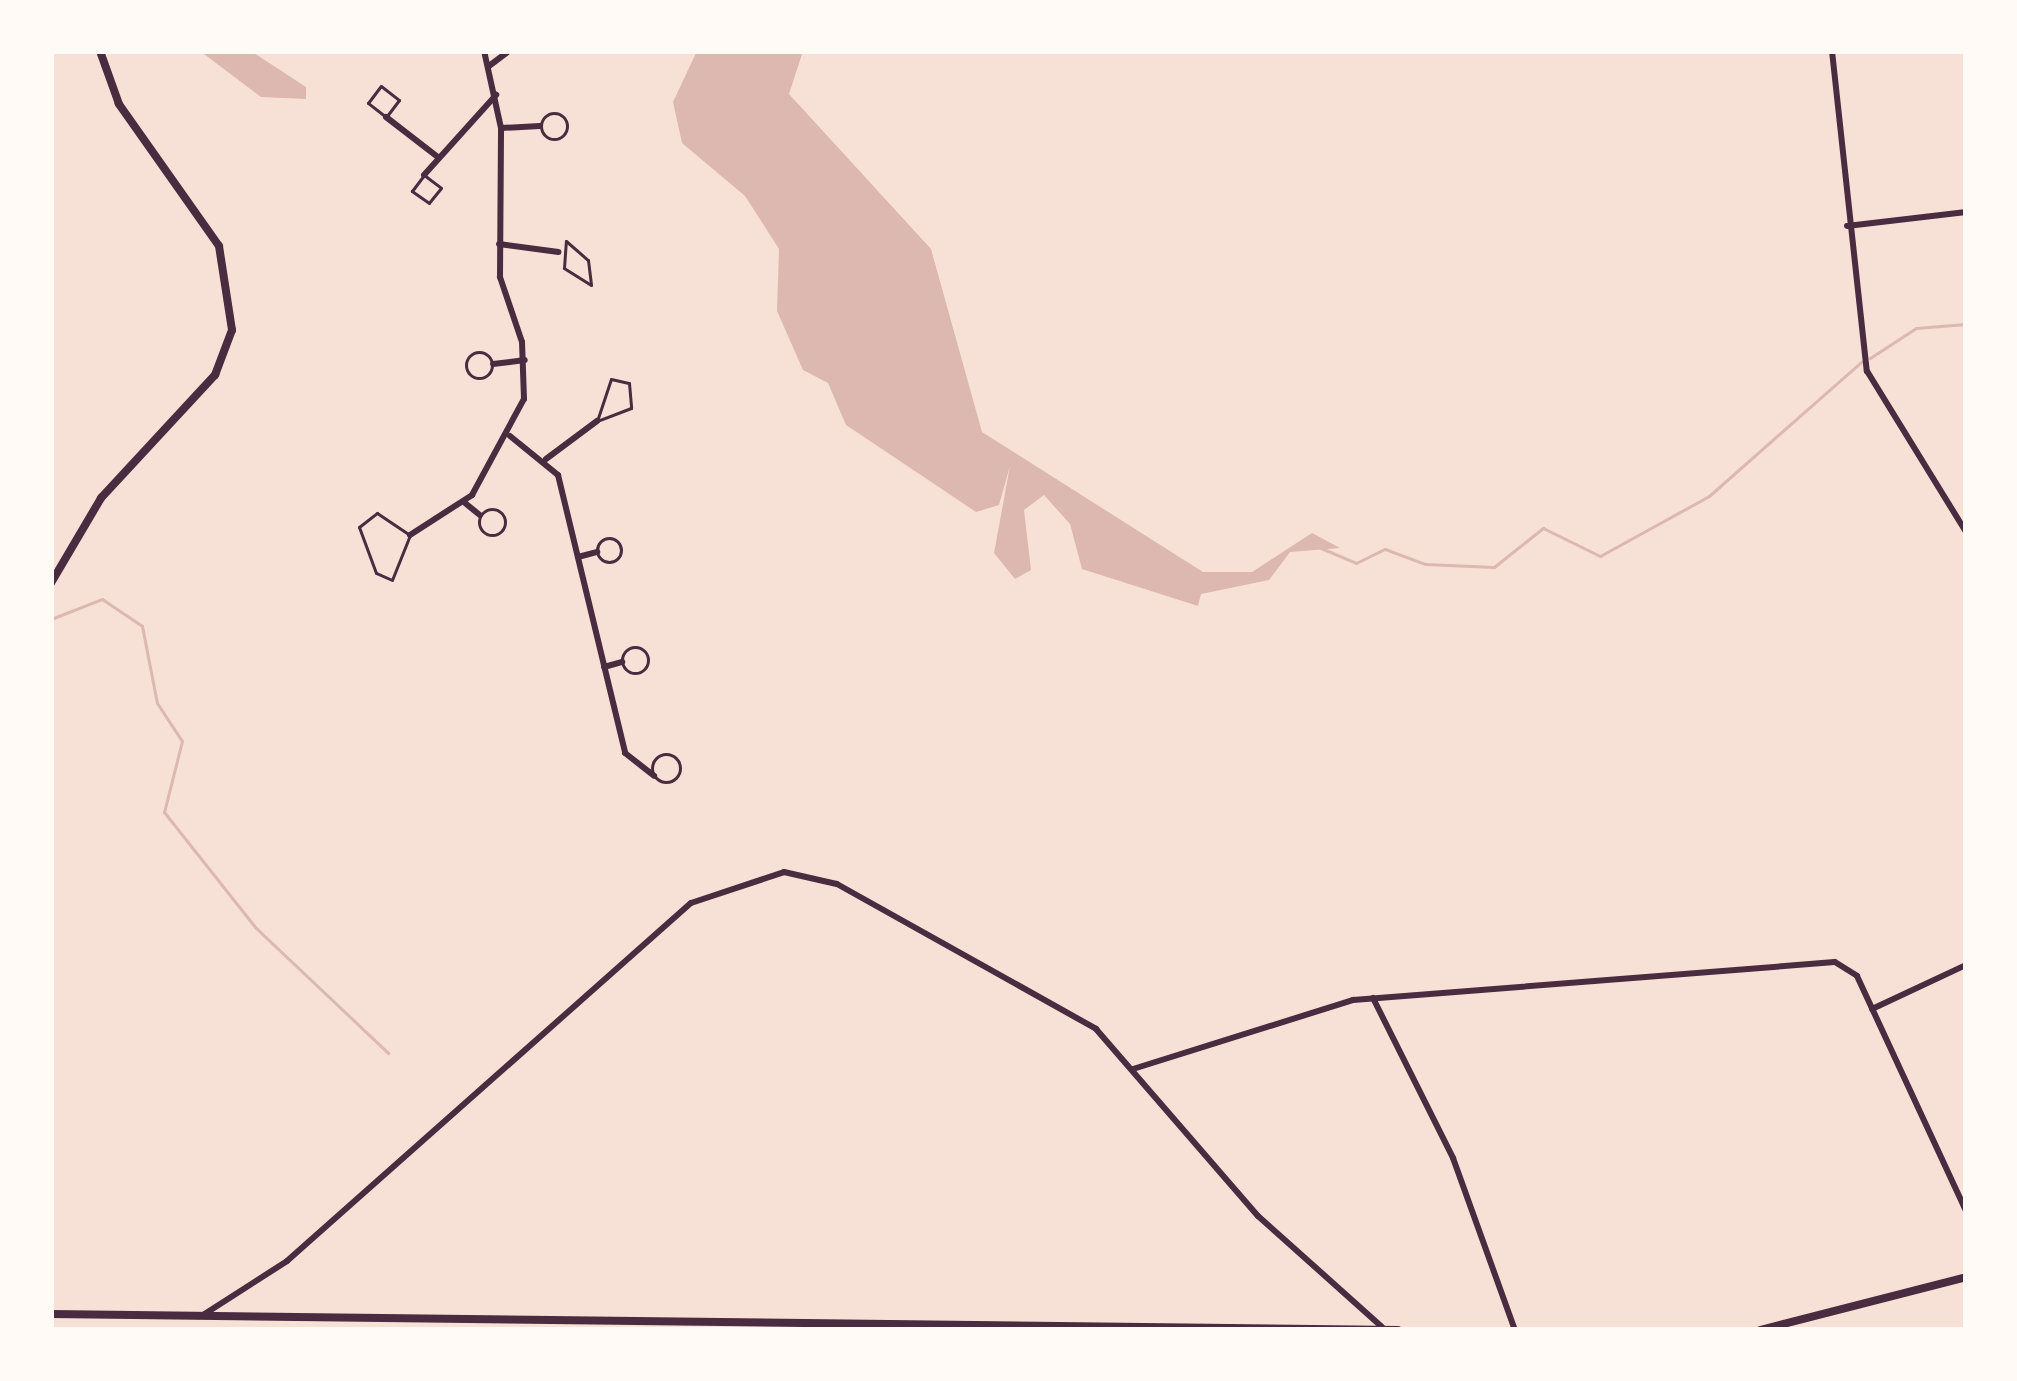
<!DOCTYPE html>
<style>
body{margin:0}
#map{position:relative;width:2017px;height:1381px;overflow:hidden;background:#f7e1d7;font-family:"Source Sans 3",sans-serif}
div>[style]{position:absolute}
.water>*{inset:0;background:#dcb8b0}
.stream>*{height:3px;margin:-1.5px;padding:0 1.5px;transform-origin:1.5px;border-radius:1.5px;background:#dcb8b0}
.service>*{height:3px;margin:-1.5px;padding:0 1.5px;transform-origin:1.5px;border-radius:1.5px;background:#4a2c40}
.service>.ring{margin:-1.5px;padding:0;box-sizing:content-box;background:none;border:3px solid #4a2c40;border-radius:50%}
.minor>*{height:6px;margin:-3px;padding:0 3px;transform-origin:3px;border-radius:3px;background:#4a2c40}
.tertiary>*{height:8px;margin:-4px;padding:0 4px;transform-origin:4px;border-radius:4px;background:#4a2c40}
span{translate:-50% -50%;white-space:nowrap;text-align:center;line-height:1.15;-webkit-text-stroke:9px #fffaf5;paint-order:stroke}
.frame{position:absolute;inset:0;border:54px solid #fffaf5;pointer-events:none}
</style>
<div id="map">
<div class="water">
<div style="clip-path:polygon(200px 51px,251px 51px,306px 87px,306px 99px,261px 97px)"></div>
<div style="clip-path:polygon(697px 51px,803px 51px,789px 94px,931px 249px,982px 432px,1203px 572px,1252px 572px,1312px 533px,1340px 548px,1290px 552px,1269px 580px,1201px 594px,1198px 606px,1082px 569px,1070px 524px,1044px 495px,1024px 510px,1031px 570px,1015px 579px,994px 553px,1010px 466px,999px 505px,976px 512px,846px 425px,828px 383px,803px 370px,777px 311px,779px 249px,745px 196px,682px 143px,673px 102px)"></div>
</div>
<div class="stream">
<div style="left:1870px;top:358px;width:55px;rotate:-33.1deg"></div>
<div style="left:1916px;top:328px;width:50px;rotate:-4.6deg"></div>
<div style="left:1321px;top:548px;width:38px;rotate:23deg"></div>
<div style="left:1356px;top:563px;width:32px;rotate:-26deg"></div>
<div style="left:1385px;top:549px;width:43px;rotate:20.6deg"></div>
<div style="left:1425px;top:564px;width:69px;rotate:2.5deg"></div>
<div style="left:1494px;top:567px;width:63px;rotate:-38.5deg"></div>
<div style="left:1543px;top:528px;width:64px;rotate:26.2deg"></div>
<div style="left:1600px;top:556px;width:124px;rotate:-28.8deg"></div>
<div style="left:1709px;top:496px;width:203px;rotate:-41.4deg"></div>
<div style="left:51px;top:619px;width:55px;rotate:-21.4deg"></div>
<div style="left:102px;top:599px;width:48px;rotate:34deg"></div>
<div style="left:142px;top:626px;width:78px;rotate:79deg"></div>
<div style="left:157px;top:703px;width:45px;rotate:56.7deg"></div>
<div style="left:182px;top:741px;width:73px;rotate:104.2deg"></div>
<div style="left:164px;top:812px;width:148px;rotate:51.6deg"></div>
<div style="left:256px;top:928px;width:182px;rotate:43.4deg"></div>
</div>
<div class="service">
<div style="left:381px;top:86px;width:23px;rotate:38deg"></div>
<div style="left:399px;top:100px;width:21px;rotate:127deg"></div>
<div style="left:386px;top:117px;width:23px;rotate:-142deg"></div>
<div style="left:368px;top:103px;width:21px;rotate:-53deg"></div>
<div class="ring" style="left:541px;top:113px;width:23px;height:23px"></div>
<div style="left:424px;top:175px;width:21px;rotate:37deg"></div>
<div style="left:441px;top:188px;width:19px;rotate:129deg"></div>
<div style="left:429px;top:203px;width:21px;rotate:-145deg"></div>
<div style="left:412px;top:191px;width:20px;rotate:-53deg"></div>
<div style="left:566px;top:241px;width:29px;rotate:41deg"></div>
<div style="left:588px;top:260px;width:25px;rotate:83deg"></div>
<div style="left:591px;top:285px;width:32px;rotate:-148deg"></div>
<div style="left:564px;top:268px;width:27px;rotate:-86deg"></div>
<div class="ring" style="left:466px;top:352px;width:23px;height:23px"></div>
<div style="left:611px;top:379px;width:18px;rotate:13deg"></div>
<div style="left:629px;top:383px;width:25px;rotate:85deg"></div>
<div style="left:631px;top:408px;width:36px;rotate:159deg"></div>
<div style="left:597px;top:421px;width:44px;rotate:-71.6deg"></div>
<div class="ring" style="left:479px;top:509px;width:23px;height:23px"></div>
<div style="left:377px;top:513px;width:40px;rotate:34deg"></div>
<div style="left:410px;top:535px;width:48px;rotate:111.8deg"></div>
<div style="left:392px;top:580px;width:17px;rotate:-156deg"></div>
<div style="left:376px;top:573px;width:49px;rotate:-110.3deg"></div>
<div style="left:359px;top:527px;width:23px;rotate:-38deg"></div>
<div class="ring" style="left:597px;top:538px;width:21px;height:21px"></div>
<div class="ring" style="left:622px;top:647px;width:23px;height:23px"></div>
<div class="ring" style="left:652px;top:754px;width:25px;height:25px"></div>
</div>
<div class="minor">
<div style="left:1832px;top:51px;width:322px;rotate:83.8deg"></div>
<div style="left:1867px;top:371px;width:189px;rotate:58.4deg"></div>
<div style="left:489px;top:66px;width:25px;rotate:-37deg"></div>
<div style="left:386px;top:117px;width:66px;rotate:37.6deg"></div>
<div style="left:501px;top:128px;width:39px;rotate:-3deg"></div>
<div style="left:424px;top:175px;width:108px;rotate:-48deg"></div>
<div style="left:1847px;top:226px;width:120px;rotate:-6.7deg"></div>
<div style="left:499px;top:244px;width:60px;rotate:7.7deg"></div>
<div style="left:493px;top:364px;width:32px;rotate:-7deg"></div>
<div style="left:510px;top:436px;width:62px;rotate:39.1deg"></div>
<div style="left:558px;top:475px;width:286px;rotate:76.4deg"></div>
<div style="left:625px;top:753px;width:37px;rotate:38deg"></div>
<div style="left:546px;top:459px;width:64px;rotate:-36.7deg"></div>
<div style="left:465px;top:503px;width:19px;rotate:39deg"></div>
<div style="left:410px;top:535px;width:74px;rotate:-32.8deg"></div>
<div style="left:472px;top:495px;width:109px;rotate:-61.6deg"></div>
<div style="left:524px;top:399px;width:57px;rotate:-92deg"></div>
<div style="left:522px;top:342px;width:69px;rotate:-108.7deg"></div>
<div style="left:500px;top:277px;width:149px;rotate:-89.6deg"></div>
<div style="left:501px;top:128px;width:79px;rotate:-102.4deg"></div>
<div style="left:578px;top:557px;width:20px;rotate:-15deg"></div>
<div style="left:604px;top:667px;width:19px;rotate:-16deg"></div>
<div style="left:1373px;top:998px;width:179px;rotate:63.4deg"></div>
<div style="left:1453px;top:1158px;width:183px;rotate:70.2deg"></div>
<div style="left:1872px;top:1009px;width:104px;rotate:-25.1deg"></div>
<div style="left:1133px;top:1069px;width:231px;rotate:-17.4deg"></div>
<div style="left:1353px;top:1000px;width:483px;rotate:-4.5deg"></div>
<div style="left:1835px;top:962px;width:26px;rotate:32deg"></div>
<div style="left:1857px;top:976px;width:259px;rotate:65.1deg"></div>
<div style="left:203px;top:1315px;width:100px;rotate:-32.7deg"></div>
<div style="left:287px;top:1261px;width:540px;rotate:-41.55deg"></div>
<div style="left:691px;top:903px;width:98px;rotate:-18.4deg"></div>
<div style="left:784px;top:872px;width:54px;rotate:12.8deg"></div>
<div style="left:837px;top:884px;width:297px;rotate:29.2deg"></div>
<div style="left:1096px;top:1029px;width:247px;rotate:49.1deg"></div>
<div style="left:1258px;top:1216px;width:166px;rotate:41.8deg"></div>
</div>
<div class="tertiary">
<div style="left:51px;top:583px;width:99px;rotate:-59.5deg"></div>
<div style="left:101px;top:498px;width:168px;rotate:-47.2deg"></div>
<div style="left:215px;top:375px;width:48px;rotate:-69.3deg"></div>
<div style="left:232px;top:330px;width:85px;rotate:-98.8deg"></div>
<div style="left:219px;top:246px;width:174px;rotate:-125.2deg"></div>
<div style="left:119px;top:104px;width:56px;rotate:-109.7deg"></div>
<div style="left:51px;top:1314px;width:1347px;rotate:0.68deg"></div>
<div style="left:1760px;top:1330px;width:213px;rotate:-14.4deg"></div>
</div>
<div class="frame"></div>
</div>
